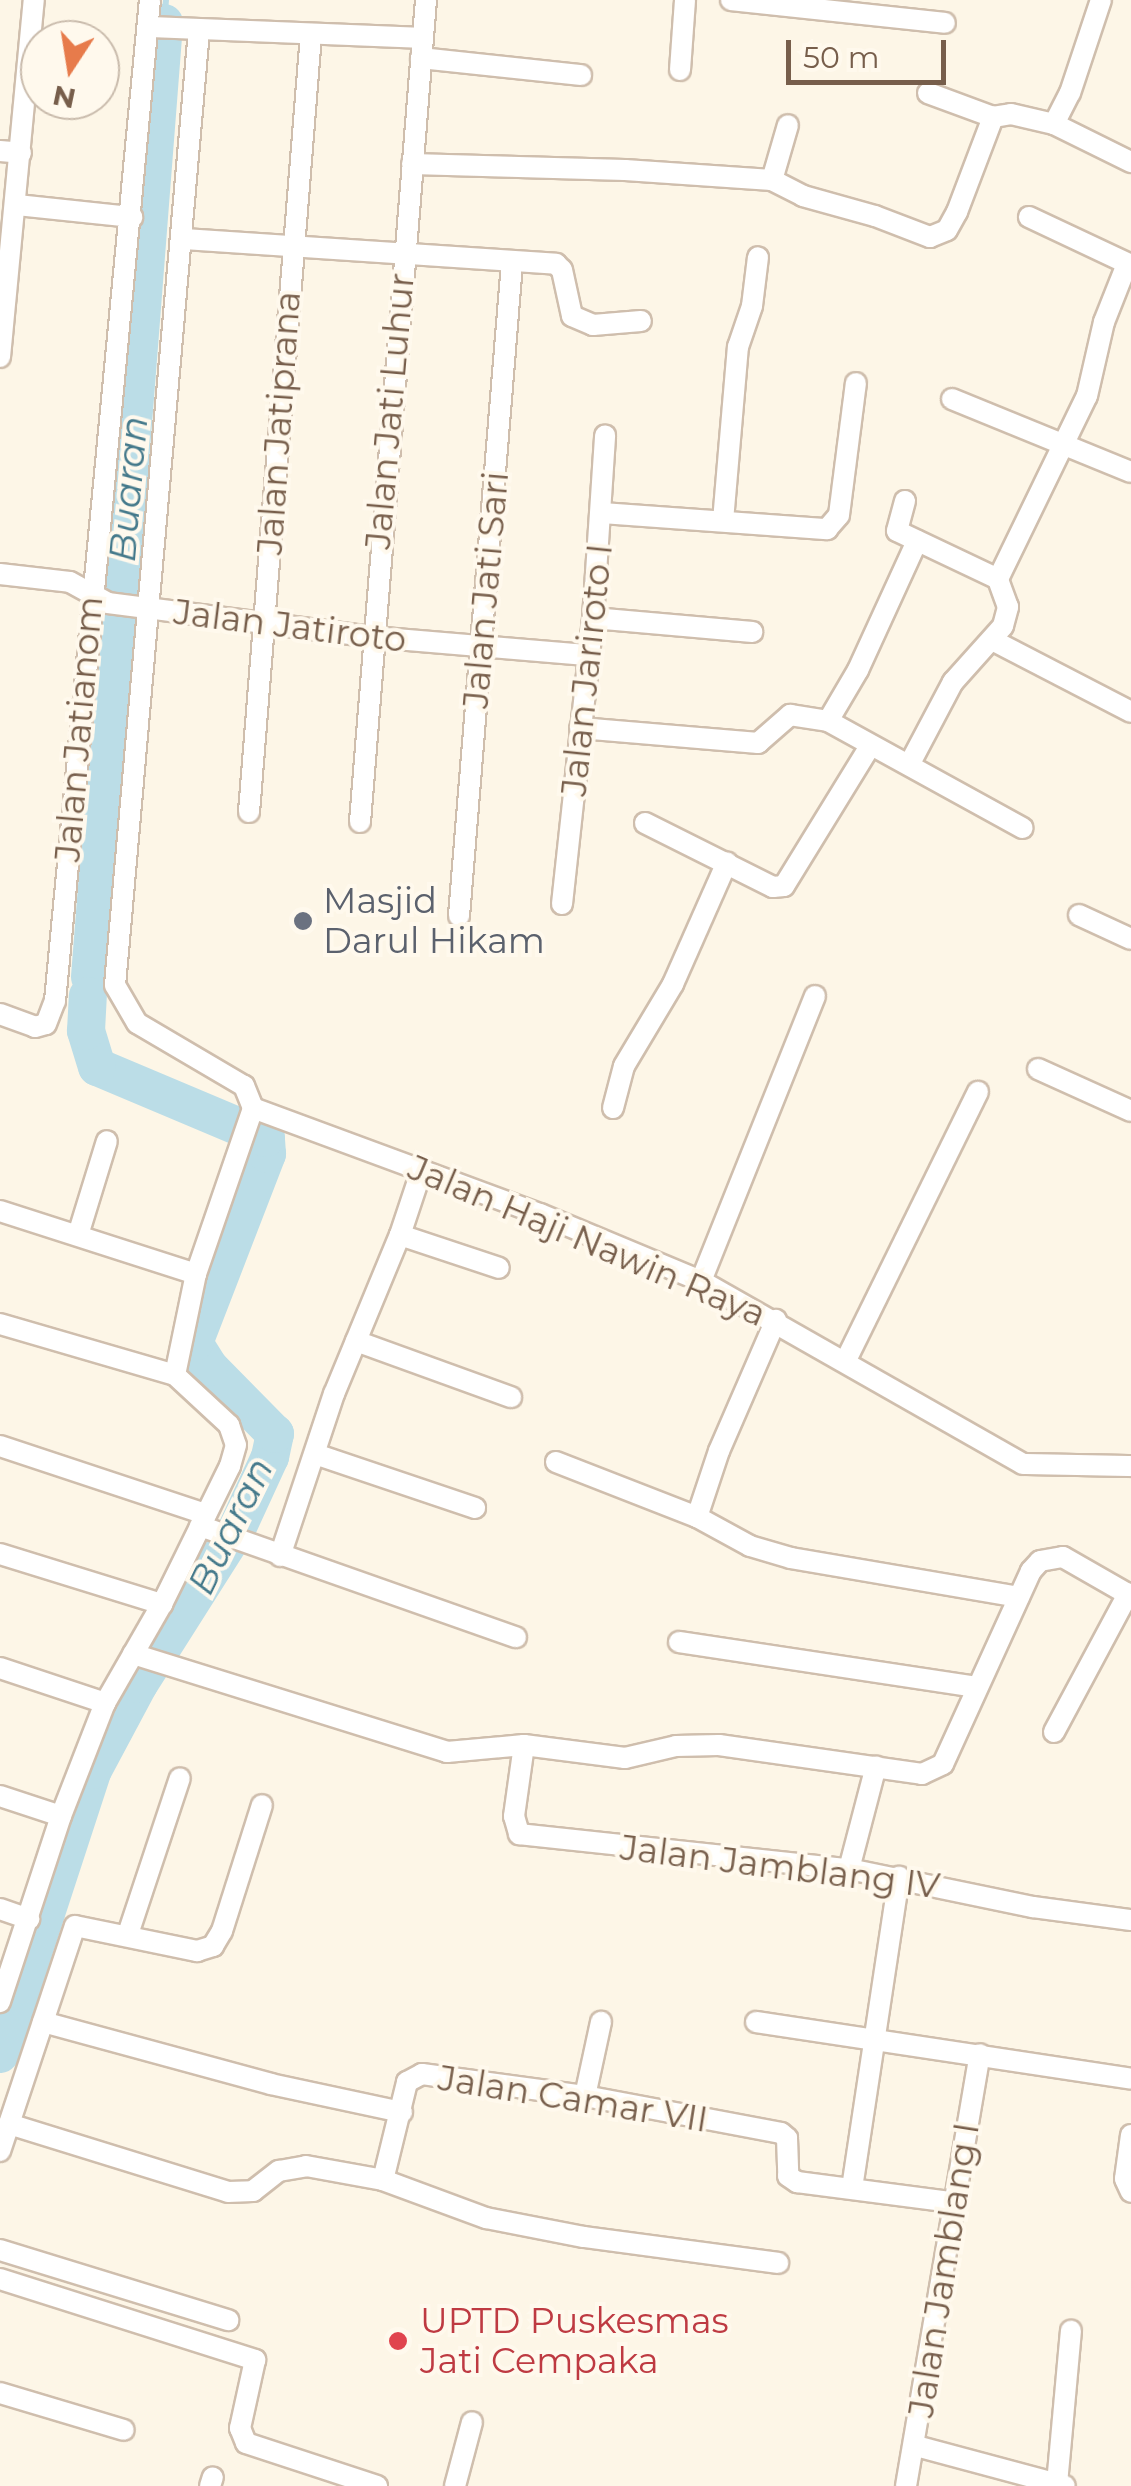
<!DOCTYPE html>
<style>
body{margin:0}
#map{position:relative;width:1131px;height:2486px;overflow:hidden;background:#fdf6e7;font-family:Montserrat,sans-serif}
div>[style]{position:absolute}
.stream>*{height:6px;margin:-3px;padding:0 3px;transform-origin:3px;border-radius:3px;background:#bbdde7}
.river>*{height:38px;margin:-19px;padding:0 19px;transform-origin:19px;border-radius:19px;background:#bbdde7}
.roads{filter:drop-shadow(2px 0 #cfbead) drop-shadow(-2px 0 #cfbead) drop-shadow(0 2px #cfbead) drop-shadow(0 -2px #cfbead)}
.street>*{height:20px;margin:-10px;padding:0 10px;transform-origin:10px;border-radius:10px;background:#fff}
.dots>*{width:28px;height:28px;translate:-50% -50%;box-sizing:border-box;border:5px solid #fff9ed;border-radius:50%}
span{translate:-50% -50%;white-space:nowrap;text-align:center;line-height:1.15;-webkit-text-stroke:8px #fff9ed;paint-order:stroke}
.street-label{font-size:35px;color:#775e4b}
.worship-label{font-size:35px;color:#5b616d}
.left{translate:0 -50%;text-align:left}
.health-label{font-size:35px;color:#be3a42}
.water-label{font-size:38px;color:#44798b;font-style:italic}
.north{position:absolute;left:20px;top:20px;width:100px;height:100px;box-sizing:border-box;background:#fff9ed;border:2px solid #c9bbac;border-radius:50%;rotate:192deg;font-size:28px;font-weight:700;line-height:40px;text-align:center;color:#775e4b}
.north::after{content:'';display:block;margin:auto;width:35px;height:45px;background:#e77b4b;clip-path:polygon(50% 0,100% 100%,50% 72%,0 100%)}
.scale{position:absolute;left:786px;top:40px;width:160px;height:45px;box-sizing:border-box;border:5px solid #775e4b;border-top:0;padding-left:12px;font-size:30px;line-height:35px;white-space:nowrap;color:#775e4b;-webkit-text-stroke:8px #fff9ed;paint-order:stroke}
</style>
<div id="map">
<div class="stream">
<div style="left:164px;top:23px;width:23px;rotate:-85deg"></div>
</div>
<div class="river">
<div style="left:90px;top:977px;width:957px;rotate:-85.56deg"></div>
<div style="left:0;top:2054px;width:299px;rotate:-71.9deg"></div>
<div style="left:93px;top:1770px;width:98px;rotate:-61.9deg"></div>
<div style="left:139px;top:1684px;width:179px;rotate:-57.6deg"></div>
<div style="left:235px;top:1533px;width:84px;rotate:-65.3deg"></div>
<div style="left:270px;top:1457px;width:24px;rotate:-78deg"></div>
<div style="left:275px;top:1434px;width:94px;rotate:-134.6deg"></div>
<div style="left:209px;top:1367px;width:28px;rotate:-122deg"></div>
<div style="left:194px;top:1343px;width:203px;rotate:-68.9deg"></div>
<div style="left:267px;top:1154px;width:16px;rotate:-94deg"></div>
<div style="left:266px;top:1138px;width:183px;rotate:-157.2deg"></div>
<div style="left:97px;top:1067px;width:38px;rotate:-107deg"></div>
<div style="left:86px;top:1031px;width:35px;rotate:-87deg"></div>
</div>
<div class="roads">
<div class="street">
<div style="left:731px;top:0;width:215px;rotate:6.1deg"></div>
<div style="left:148px;top:27px;width:273px;rotate:2.3deg"></div>
<div style="left:421px;top:58px;width:161px;rotate:6.1deg"></div>
<div style="left:680px;top:70px;width:70px;rotate:-85.9deg"></div>
<div style="left:928px;top:93px;width:69px;rotate:20.3deg"></div>
<div style="left:1054px;top:124px;width:35px;rotate:-63deg"></div>
<div style="left:1070px;top:93px;width:98px;rotate:-71.6deg"></div>
<div style="left:0;top:151px;width:21px;rotate:5deg"></div>
<div style="left:412px;top:164px;width:213px;rotate:1.6deg"></div>
<div style="left:625px;top:170px;width:147px;rotate:3.9deg"></div>
<div style="left:772px;top:180px;width:35px;rotate:27deg"></div>
<div style="left:803px;top:196px;width:75px;rotate:15.5deg"></div>
<div style="left:875px;top:216px;width:59px;rotate:20.9deg"></div>
<div style="left:930px;top:237px;width:18px;rotate:-22deg"></div>
<div style="left:947px;top:230px;width:21px;rotate:-61deg"></div>
<div style="left:957px;top:212px;width:102px;rotate:-69.2deg"></div>
<div style="left:993px;top:117px;width:18px;rotate:-9deg"></div>
<div style="left:1011px;top:114px;width:44px;rotate:13.1deg"></div>
<div style="left:1054px;top:124px;width:86px;rotate:26.3deg"></div>
<div style="left:772px;top:180px;width:57px;rotate:-73.8deg"></div>
<div style="left:17px;top:205px;width:116px;rotate:6deg"></div>
<div style="left:1029px;top:217px;width:113px;rotate:25.2deg"></div>
<div style="left:184px;top:239px;width:373px;rotate:3.8deg"></div>
<div style="left:556px;top:264px;width:8px;rotate:45deg"></div>
<div style="left:562px;top:270px;width:47px;rotate:77.7deg"></div>
<div style="left:572px;top:316px;width:23px;rotate:23deg"></div>
<div style="left:593px;top:325px;width:48px;rotate:-4.8deg"></div>
<div style="left:0;top:357px;width:359px;rotate:-84.6deg"></div>
<div style="left:952px;top:399px;width:193px;rotate:22.2deg"></div>
<div style="left:905px;top:501px;width:31px;rotate:105deg"></div>
<div style="left:897px;top:531px;width:112px;rotate:25.4deg"></div>
<div style="left:602px;top:513px;width:226px;rotate:4.1deg"></div>
<div style="left:827px;top:529px;width:18px;rotate:-49deg"></div>
<div style="left:839px;top:515px;width:133px;rotate:-82.7deg"></div>
<div style="left:723px;top:521px;width:175px;rotate:-85.1deg"></div>
<div style="left:738px;top:347px;width:43px;rotate:-71.1deg"></div>
<div style="left:752px;top:306px;width:49px;rotate:-83deg"></div>
<div style="left:0;top:574px;width:70px;rotate:6.5deg"></div>
<div style="left:70px;top:582px;width:43px;rotate:28.9deg"></div>
<div style="left:108px;top:603px;width:266px;rotate:7.3deg"></div>
<div style="left:372px;top:637px;width:215px;rotate:4.8deg"></div>
<div style="left:998px;top:579px;width:203px;rotate:-64.1deg"></div>
<div style="left:1087px;top:396px;width:76px;rotate:-77.1deg"></div>
<div style="left:1104px;top:322px;width:62px;rotate:-68.4deg"></div>
<div style="left:593px;top:618px;width:160px;rotate:5deg"></div>
<div style="left:994px;top:641px;width:154px;rotate:27.4deg"></div>
<div style="left:828px;top:721px;width:59px;rotate:-59.5deg"></div>
<div style="left:858px;top:670px;width:142px;rotate:-65.4deg"></div>
<div style="left:580px;top:728px;width:179px;rotate:4.8deg"></div>
<div style="left:758px;top:743px;width:43px;rotate:-41.2deg"></div>
<div style="left:790px;top:715px;width:38px;rotate:9deg"></div>
<div style="left:828px;top:721px;width:222px;rotate:28.8deg"></div>
<div style="left:909px;top:765px;width:94px;rotate:-62.1deg"></div>
<div style="left:953px;top:682px;width:75px;rotate:-48.2deg"></div>
<div style="left:1003px;top:626px;width:20px;rotate:-75deg"></div>
<div style="left:1008px;top:607px;width:30px;rotate:-110deg"></div>
<div style="left:249px;top:812px;width:780px;rotate:-85.44deg"></div>
<div style="left:360px;top:822px;width:825px;rotate:-85.41deg"></div>
<div style="left:645px;top:823px;width:143px;rotate:26.6deg"></div>
<div style="left:773px;top:887px;width:11px;rotate:-5deg"></div>
<div style="left:784px;top:886px;width:164px;rotate:-58.4deg"></div>
<div style="left:562px;top:904px;width:288px;rotate:-83.8deg"></div>
<div style="left:593px;top:618px;width:183px;rotate:-86.2deg"></div>
<div style="left:1079px;top:915px;width:57px;rotate:24.8deg"></div>
<div style="left:459px;top:916px;width:655px;rotate:-85.36deg"></div>
<div style="left:0;top:1014px;width:37px;rotate:20deg"></div>
<div style="left:35px;top:1027px;width:11px;rotate:-15deg"></div>
<div style="left:46px;top:1024px;width:25px;rotate:-69deg"></div>
<div style="left:55px;top:1001px;width:1005px;rotate:-84.58deg"></div>
<div style="left:1038px;top:1069px;width:102px;rotate:24.3deg"></div>
<div style="left:253px;top:1108px;width:306px;rotate:20.3deg"></div>
<div style="left:540px;top:1214px;width:174px;rotate:22.6deg"></div>
<div style="left:701px;top:1281px;width:370px;rotate:29.6deg"></div>
<div style="left:1023px;top:1464px;width:108px;rotate:1.1deg"></div>
<div style="left:613px;top:1108px;width:43px;rotate:-75.3deg"></div>
<div style="left:624px;top:1066px;width:96px;rotate:-59.1deg"></div>
<div style="left:673px;top:984px;width:133px;rotate:-66.1deg"></div>
<div style="left:0;top:1211px;width:206px;rotate:17.8deg"></div>
<div style="left:78px;top:1235px;width:98px;rotate:-72.9deg"></div>
<div style="left:400px;top:1235px;width:104px;rotate:18.4deg"></div>
<div style="left:701px;top:1281px;width:307px;rotate:-68.2deg"></div>
<div style="left:0;top:1324px;width:182px;rotate:16.2deg"></div>
<div style="left:175px;top:1375px;width:74px;rotate:42.8deg"></div>
<div style="left:229px;top:1425px;width:21px;rotate:71deg"></div>
<div style="left:236px;top:1445px;width:22px;rotate:106deg"></div>
<div style="left:230px;top:1466px;width:154px;rotate:116.2deg"></div>
<div style="left:162px;top:1604px;width:114px;rotate:119.9deg"></div>
<div style="left:105px;top:1703px;width:121px;rotate:111.3deg"></div>
<div style="left:61px;top:1816px;width:196px;rotate:108.2deg"></div>
<div style="left:356px;top:1341px;width:165px;rotate:19.9deg"></div>
<div style="left:846px;top:1360px;width:299px;rotate:-63.8deg"></div>
<div style="left:175px;top:1375px;width:103px;rotate:-78.3deg"></div>
<div style="left:196px;top:1274px;width:176px;rotate:-71deg"></div>
<div style="left:253px;top:1108px;width:24px;rotate:-112deg"></div>
<div style="left:244px;top:1086px;width:124px;rotate:-149.5deg"></div>
<div style="left:137px;top:1023px;width:44px;rotate:-120.1deg"></div>
<div style="left:115px;top:985px;width:959px;rotate:-84.97deg"></div>
<div style="left:0;top:1446px;width:217px;rotate:18.3deg"></div>
<div style="left:315px;top:1454px;width:169px;rotate:18.6deg"></div>
<div style="left:556px;top:1462px;width:151px;rotate:21.3deg"></div>
<div style="left:697px;top:1517px;width:60px;rotate:28.7deg"></div>
<div style="left:750px;top:1546px;width:43px;rotate:16.3deg"></div>
<div style="left:791px;top:1558px;width:231px;rotate:9.7deg"></div>
<div style="left:697px;top:1517px;width:70px;rotate:-71.6deg"></div>
<div style="left:719px;top:1451px;width:143px;rotate:-66.5deg"></div>
<div style="left:200px;top:1526px;width:335px;rotate:19.4deg"></div>
<div style="left:0;top:1554px;width:170px;rotate:17.2deg"></div>
<div style="left:280px;top:1556px;width:171px;rotate:-71.6deg"></div>
<div style="left:334px;top:1394px;width:172px;rotate:-67.5deg"></div>
<div style="left:400px;top:1235px;width:70px;rotate:-71.6deg"></div>
<div style="left:679px;top:1642px;width:301px;rotate:8.6deg"></div>
<div style="left:133px;top:1654px;width:329px;rotate:17.3deg"></div>
<div style="left:447px;top:1752px;width:77px;rotate:-5.2deg"></div>
<div style="left:524px;top:1745px;width:102px;rotate:7.3deg"></div>
<div style="left:625px;top:1758px;width:52px;rotate:-13.2deg"></div>
<div style="left:676px;top:1746px;width:43px;rotate:-1.3deg"></div>
<div style="left:719px;top:1745px;width:205px;rotate:8.1deg"></div>
<div style="left:922px;top:1774px;width:23px;rotate:-25deg"></div>
<div style="left:943px;top:1764px;width:212px;rotate:-65.5deg"></div>
<div style="left:1031px;top:1571px;width:13px;rotate:-48deg"></div>
<div style="left:1040px;top:1561px;width:23px;rotate:-10deg"></div>
<div style="left:1063px;top:1557px;width:78px;rotate:29.8deg"></div>
<div style="left:0;top:1668px;width:111px;rotate:18.4deg"></div>
<div style="left:1054px;top:1732px;width:157px;rotate:-61.8deg"></div>
<div style="left:524px;top:1745px;width:72px;rotate:98deg"></div>
<div style="left:514px;top:1816px;width:19px;rotate:74deg"></div>
<div style="left:519px;top:1834px;width:332px;rotate:6.1deg"></div>
<div style="left:849px;top:1869px;width:188px;rotate:11.7deg"></div>
<div style="left:1033px;top:1907px;width:99px;rotate:7.6deg"></div>
<div style="left:0;top:1796px;width:64px;rotate:18.2deg"></div>
<div style="left:849px;top:1869px;width:106px;rotate:-75.3deg"></div>
<div style="left:0;top:1909px;width:31px;rotate:19deg"></div>
<div style="left:128px;top:1934px;width:164px;rotate:-71.6deg"></div>
<div style="left:43px;top:2022px;width:236px;rotate:15.2deg"></div>
<div style="left:271px;top:2084px;width:134px;rotate:12.1deg"></div>
<div style="left:756px;top:2022px;width:379px;rotate:8.6deg"></div>
<div style="left:585px;top:2096px;width:76px;rotate:-77.8deg"></div>
<div style="left:9px;top:2124px;width:229px;rotate:17.2deg"></div>
<div style="left:228px;top:2192px;width:25px;rotate:-2deg"></div>
<div style="left:253px;top:2191px;width:33px;rotate:-38deg"></div>
<div style="left:279px;top:2171px;width:27px;rotate:-10deg"></div>
<div style="left:306px;top:2166px;width:78px;rotate:10.3deg"></div>
<div style="left:383px;top:2180px;width:110px;rotate:20.3deg"></div>
<div style="left:486px;top:2218px;width:100px;rotate:11deg"></div>
<div style="left:584px;top:2237px;width:196px;rotate:7.6deg"></div>
<div style="left:1131px;top:2135px;width:44px;rotate:97.8deg"></div>
<div style="left:1125px;top:2179px;width:14px;rotate:65deg"></div>
<div style="left:0;top:2151px;width:237px;rotate:-71.6deg"></div>
<div style="left:75px;top:1926px;width:125px;rotate:11.6deg"></div>
<div style="left:197px;top:1951px;width:17px;rotate:-17deg"></div>
<div style="left:213px;top:1946px;width:17px;rotate:-59deg"></div>
<div style="left:222px;top:1931px;width:132px;rotate:-72.4deg"></div>
<div style="left:383px;top:2180px;width:101px;rotate:-76.2deg"></div>
<div style="left:407px;top:2082px;width:17px;rotate:-28deg"></div>
<div style="left:422px;top:2074px;width:164px;rotate:7.7deg"></div>
<div style="left:585px;top:2096px;width:199px;rotate:10.7deg"></div>
<div style="left:781px;top:2133px;width:8px;rotate:40deg"></div>
<div style="left:787px;top:2138px;width:38px;rotate:88deg"></div>
<div style="left:788px;top:2176px;width:11px;rotate:34deg"></div>
<div style="left:797px;top:2182px;width:156px;rotate:7.4deg"></div>
<div style="left:852px;top:2188px;width:315px;rotate:-81.4deg"></div>
<div style="left:0;top:2250px;width:239px;rotate:17.1deg"></div>
<div style="left:0;top:2279px;width:268px;rotate:17.6deg"></div>
<div style="left:255px;top:2360px;width:70px;rotate:102.4deg"></div>
<div style="left:240px;top:2428px;width:16px;rotate:68deg"></div>
<div style="left:246px;top:2443px;width:138px;rotate:18.2deg"></div>
<div style="left:0;top:2393px;width:129px;rotate:16.6deg"></div>
<div style="left:916px;top:2446px;width:154px;rotate:15deg"></div>
<div style="left:1057px;top:2484px;width:154px;rotate:-84.8deg"></div>
<div style="left:210px;top:2486px;width:9px;rotate:-72deg"></div>
<div style="left:455px;top:2486px;width:66px;rotate:-75.1deg"></div>
<div style="left:906px;top:2486px;width:438px;rotate:-80.3deg"></div>
</div>
</div>
<div class="dots">
<div style="left:303px;top:921px;background:#6b7280"></div>
<div style="left:398px;top:2341px;background:#e0444e"></div>
</div>
<div class="street-label">
<span style="left:390px;top:411px;rotate:-85deg">Jalan Jati Luhur</span>
<span style="left:279px;top:423px;rotate:-86deg">Jalan Jatiprana</span>
<span style="left:486px;top:590px;rotate:-85deg">Jalan Jati Sari</span>
<span style="left:290px;top:626px;rotate:7deg">Jalan Jatiroto</span>
<span style="left:587px;top:670px;rotate:-84deg">Jalan Jariroto I</span>
<span style="left:79px;top:729px;rotate:-85deg">Jalan Jatianom</span>
<span style="left:587px;top:1241px;rotate:23deg">Jalan Haji Nawin Raya</span>
<span style="left:780px;top:1867px;rotate:7deg">Jalan Jamblang IV</span>
<span style="left:573px;top:2099px;rotate:9deg">Jalan Camar VII</span>
<span style="left:944px;top:2270px;rotate:-81deg">Jalan Jamblang I</span>
</div>
<div class="worship-label">
<span class="left" style="left:323px;top:921px">Masjid<br>Darul Hikam</span>
</div>
<div class="health-label">
<span class="left" style="left:420px;top:2341px">UPTD Puskesmas<br>Jati Cempaka</span>
</div>
<div class="water-label">
<span style="left:128px;top:489px;rotate:-85deg">Buaran</span>
<span style="left:230px;top:1526px;rotate:-64deg">Buaran</span>
</div>
<div class="north">N</div>
<div class="scale">50 m</div>
</div>
